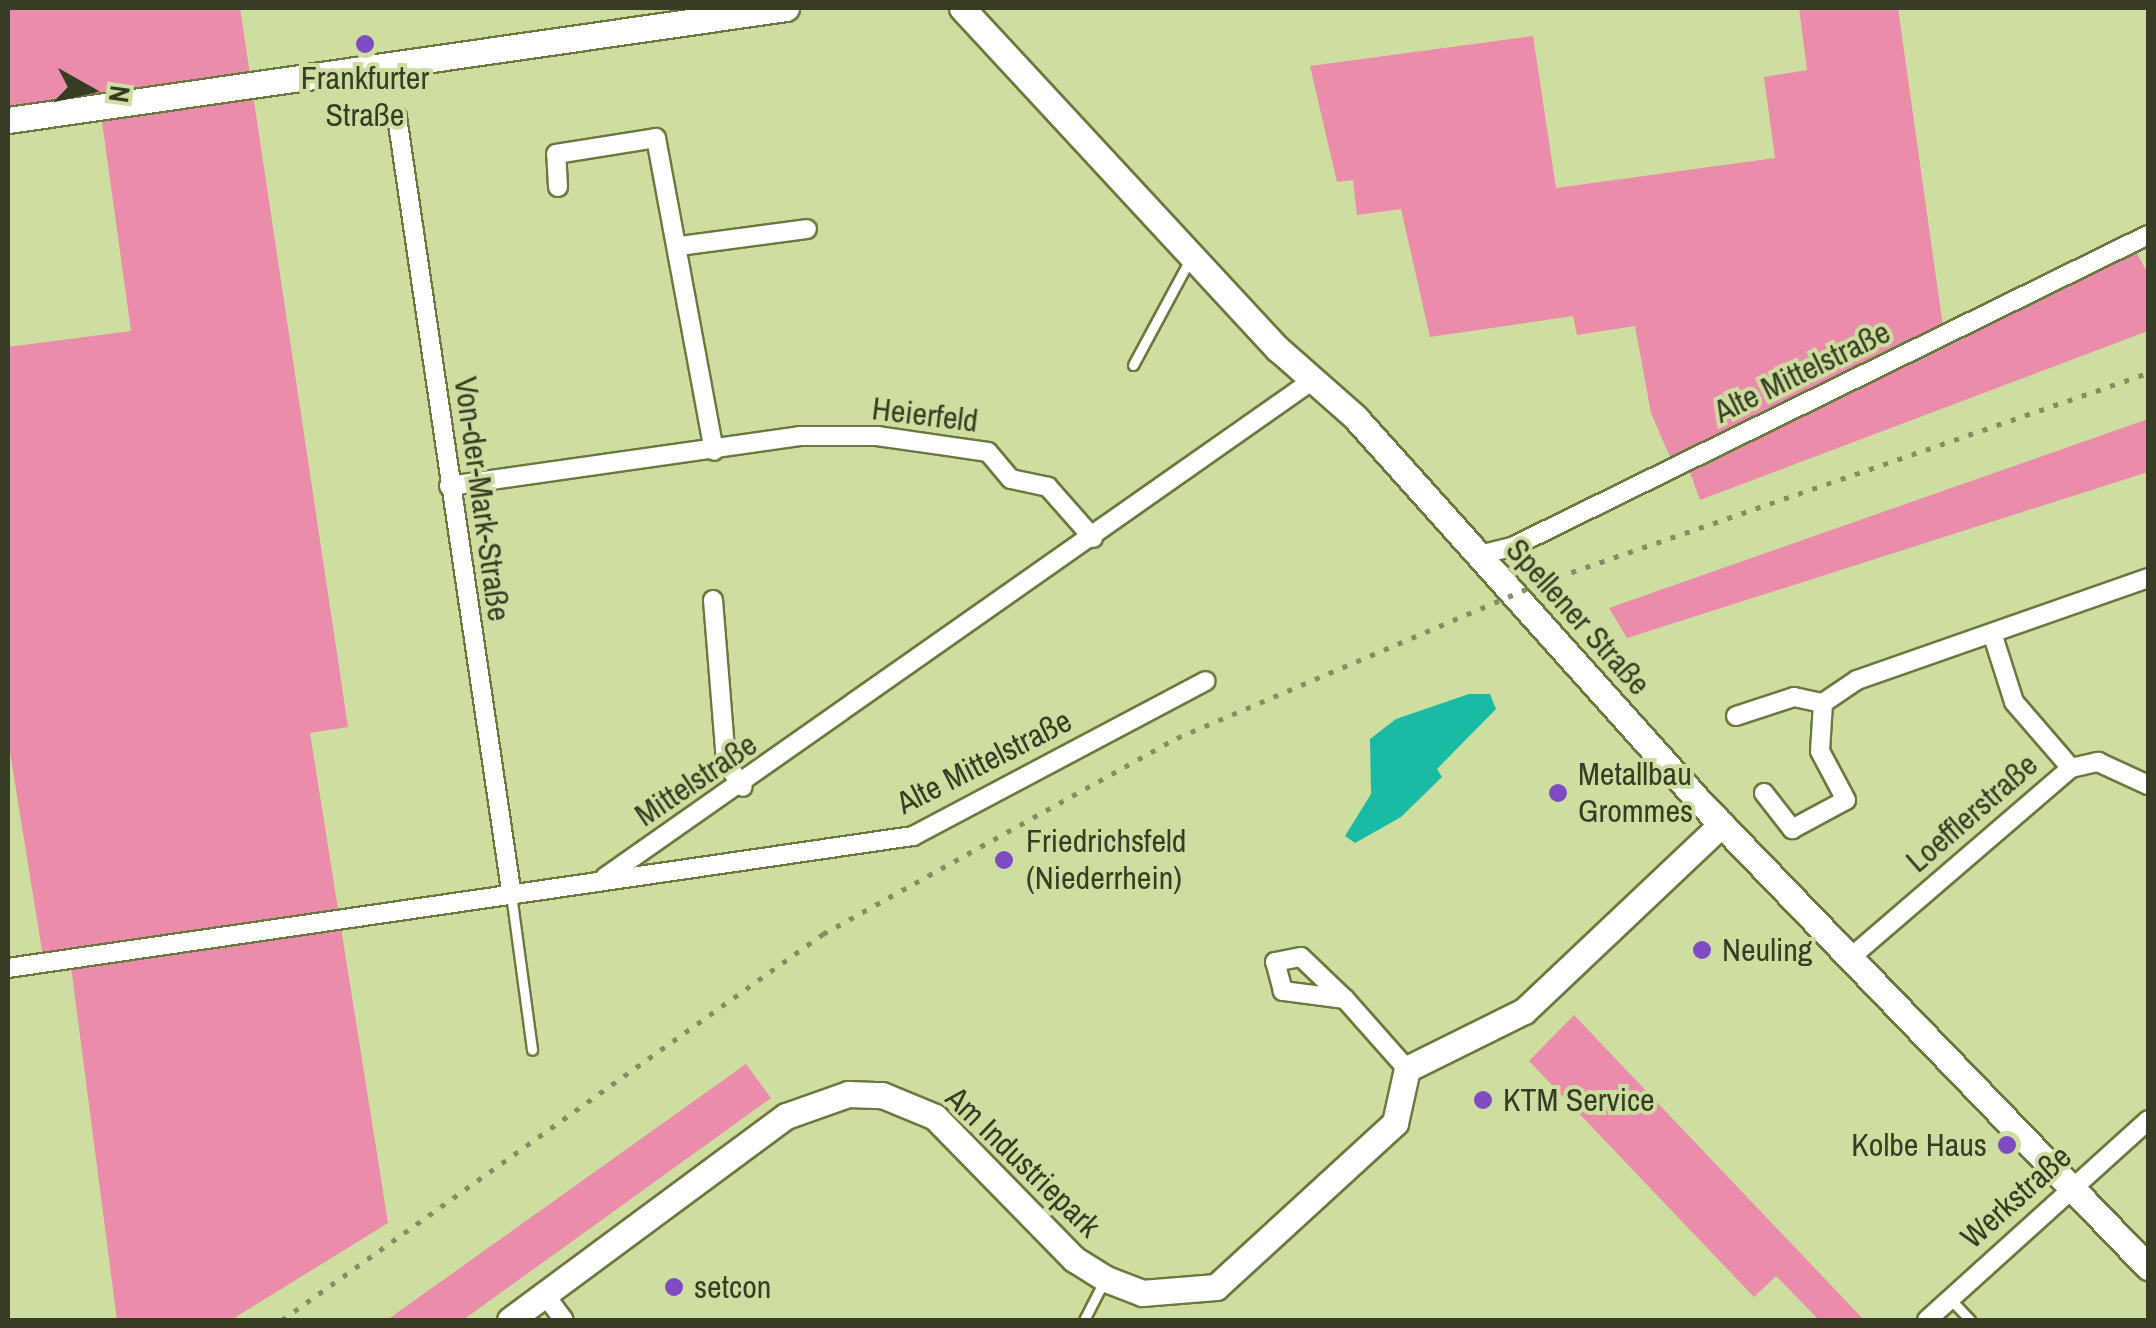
<!DOCTYPE html>
<meta charset="utf-8">
<style>
body{margin:0}
#map{position:relative;width:2156px;height:1328px;overflow:hidden;background:#cedea0;font-family:"Archivo Narrow",sans-serif}
div>[style]{position:absolute}
.green>*{inset:0;background:#ea8caa}
.water>*{inset:0;background:#19bba5}
.roads{filter:drop-shadow(2px 0 #6b783e) drop-shadow(-2px 0 #6b783e) drop-shadow(0 2px #6b783e) drop-shadow(0 -2px #6b783e)}
.lane>*{height:9px;margin:-4.5px;padding:0 4.5px;transform-origin:4.5px;border-radius:4.5px;background:#fff}
.street>*{height:18px;margin:-9px;padding:0 9px;transform-origin:9px;border-radius:9px;background:#fff}
.secondary>*{height:25px;margin:-12.5px;padding:0 12.5px;transform-origin:12.5px;border-radius:12.5px;background:#fff}
.rail>*{height:5px;margin-top:-2.5px;transform-origin:0;background:repeating-linear-gradient(90deg,#838e63 0 5px,transparent 0 15px)}
.dots>*{width:28px;height:28px;translate:-50% -50%;box-sizing:border-box;border:5px solid #cedea0;border-radius:50%}
span{translate:-50% -50%;white-space:nowrap;text-align:center;line-height:1.15;-webkit-text-stroke:8px #cedea0;paint-order:stroke}
.poi-label{font-size:32px;color:#373d24}
.left{translate:0 -50%;text-align:left}
.right{translate:-100% -50%;text-align:right}
.street-label{font-size:32px;color:#373d24}
.frame{position:absolute;inset:0;border:10px solid #373d24;pointer-events:none}
.north{position:absolute;left:40px;top:40px;width:100px;height:100px;-webkit-text-stroke:8px #cedea0;paint-order:stroke;rotate:98deg;font-size:28px;font-weight:700;line-height:40px;text-align:center;color:#373d24}
.north::after{content:'';display:block;margin:auto;width:35px;height:45px;background:#373d24;clip-path:polygon(50% 0,100% 100%,50% 72%,0 100%)}
</style>
<div id="map">
<div class="green">
<div style="clip-path:polygon(8px 8px,240px 8px,348px 727px,310px 733px,388px 1223px,231px 1320px,117px 1320px,70px 959px,44px 963px,8px 740px,8px 347px,131px 331px,100px 107px,8px 119px)"></div>
<div style="clip-path:polygon(1799px 8px,1898px 8px,1943px 327px,1670px 457px,1651px 413px,1635px 326px,1577px 335px,1573px 316px,1430px 337px,1401px 209px,1357px 215px,1353px 180px,1337px 182px,1310px 66px,1533px 36px,1556px 188px,1775px 158px,1764px 77px,1807px 70px)"></div>
<div style="clip-path:polygon(2135px 250px,2148px 274px,2148px 331px,1700px 500px,1688px 467px)"></div>
<div style="clip-path:polygon(2148px 419px,2148px 472px,1627px 638px,1609px 608px)"></div>
<div style="clip-path:polygon(1574px 1015px,1864px 1320px,1819px 1320px,1776px 1276px,1754px 1297px,1529px 1061px)"></div>
<div style="clip-path:polygon(746px 1064px,771px 1098px,463px 1320px,387px 1320px)"></div>
</div>
<div class="water">
<div style="clip-path:polygon(1469px 694px,1490px 694px,1496px 709px,1437px 769px,1442px 777px,1401px 817px,1355px 843px,1345px 836px,1371px 794px,1370px 739px,1396px 719px)"></div>
</div>
<div class="roads">
<div class="lane">
<div style="left:1133px;top:365px;width:120px;rotate:-61.7deg"></div>
<div style="left:511px;top:894px;width:157px;rotate:82.3deg"></div>
<div style="left:1950px;top:1299px;width:29px;rotate:46deg"></div>
<div style="left:1084px;top:1320px;width:42px;rotate:-62.8deg"></div>
</div>
<div class="street">
<div style="left:397px;top:117px;width:781px;rotate:81.61deg"></div>
<div style="left:558px;top:187px;width:33px;rotate:-93deg"></div>
<div style="left:556px;top:154px;width:101px;rotate:-9.1deg"></div>
<div style="left:656px;top:138px;width:318px;rotate:79.5deg"></div>
<div style="left:680px;top:246px;width:128px;rotate:-7.6deg"></div>
<div style="left:449px;top:486px;width:354px;rotate:-8.1deg"></div>
<div style="left:799px;top:436px;width:78px"></div>
<div style="left:877px;top:436px;width:112px;rotate:8.2deg"></div>
<div style="left:988px;top:452px;width:35px;rotate:50deg"></div>
<div style="left:1011px;top:479px;width:38px;rotate:12deg"></div>
<div style="left:1048px;top:487px;width:68px;rotate:48.6deg"></div>
<div style="left:1479px;top:555px;width:36px;rotate:-14deg"></div>
<div style="left:1514px;top:546px;width:706px;rotate:-26.13deg"></div>
<div style="left:713px;top:600px;width:164px;rotate:85.4deg"></div>
<div style="left:726px;top:763px;width:29px;rotate:55deg"></div>
<div style="left:1993px;top:636px;width:69px;rotate:72.3deg"></div>
<div style="left:2014px;top:702px;width:87px;rotate:49.2deg"></div>
<div style="left:1736px;top:716px;width:61px;rotate:-18.1deg"></div>
<div style="left:1794px;top:697px;width:30px;rotate:12deg"></div>
<div style="left:1823px;top:703px;width:41px;rotate:-34.1deg"></div>
<div style="left:1857px;top:680px;width:308px;rotate:-19.3deg"></div>
<div style="left:1764px;top:793px;width:46px;rotate:52.1deg"></div>
<div style="left:1792px;top:829px;width:61px;rotate:-28.2deg"></div>
<div style="left:1846px;top:800px;width:55px;rotate:-118deg"></div>
<div style="left:1820px;top:751px;width:48px;rotate:-86.4deg"></div>
<div style="left:605px;top:877px;width:865px;rotate:-35.07deg"></div>
<div style="left:1850px;top:958px;width:291px;rotate:-40.7deg"></div>
<div style="left:2071px;top:768px;width:28px;rotate:-13deg"></div>
<div style="left:2098px;top:762px;width:55px;rotate:24.7deg"></div>
<div style="left:8px;top:968px;width:915px;rotate:-8.3deg"></div>
<div style="left:913px;top:836px;width:331px;rotate:-27.9deg"></div>
<div style="left:1345px;top:999px;width:63px;rotate:-172.6deg"></div>
<div style="left:1283px;top:991px;width:30px;rotate:-105deg"></div>
<div style="left:1275px;top:962px;width:26px;rotate:-11deg"></div>
<div style="left:1301px;top:957px;width:61px;rotate:43.7deg"></div>
<div style="left:1345px;top:999px;width:94px;rotate:48.5deg"></div>
<div style="left:545px;top:1295px;width:31px;rotate:53deg"></div>
<div style="left:1927px;top:1320px;width:298px;rotate:-42.1deg"></div>
</div>
<div class="secondary">
<div style="left:962px;top:8px;width:465px;rotate:47.2deg"></div>
<div style="left:1278px;top:349px;width:103px;rotate:41.4deg"></div>
<div style="left:1355px;top:417px;width:517px;rotate:48.14deg"></div>
<div style="left:1700px;top:802px;width:646px;rotate:46.07deg"></div>
<div style="left:8px;top:120px;width:786px;rotate:-8.19deg"></div>
<div style="left:510px;top:1320px;width:343px;rotate:-36.5deg"></div>
<div style="left:786px;top:1116px;width:66px;rotate:-19.5deg"></div>
<div style="left:848px;top:1094px;width:34px;rotate:2deg"></div>
<div style="left:882px;top:1095px;width:57px;rotate:22.5deg"></div>
<div style="left:935px;top:1117px;width:199px;rotate:45.6deg"></div>
<div style="left:1074px;top:1259px;width:38px;rotate:32deg"></div>
<div style="left:1106px;top:1279px;width:39px;rotate:21deg"></div>
<div style="left:1142px;top:1293px;width:74px;rotate:-4.6deg"></div>
<div style="left:1216px;top:1287px;width:243px;rotate:-42.5deg"></div>
<div style="left:1395px;top:1123px;width:55px;rotate:-77.5deg"></div>
<div style="left:1407px;top:1069px;width:131px;rotate:-26.4deg"></div>
<div style="left:1524px;top:1011px;width:272px;rotate:-43.4deg"></div>
</div>
</div>
<div class="rail">
<div style="left:282px;top:1320px;width:665px;rotate:-35.51deg"></div>
<div style="left:823px;top:934px;width:405px;rotate:-29deg"></div>
<div style="left:1177px;top:738px;width:398px;rotate:-23.1deg"></div>
<div style="left:1543px;top:582px;width:640px;rotate:-19.06deg"></div>
</div>
<div class="dots">
<div style="left:365px;top:44px;background:#7e4bc3"></div>
<div style="left:1558px;top:793px;background:#7e4bc3"></div>
<div style="left:1004px;top:860px;background:#7e4bc3"></div>
<div style="left:1702px;top:950px;background:#7e4bc3"></div>
<div style="left:1483px;top:1100px;background:#7e4bc3"></div>
<div style="left:2007px;top:1145px;background:#7e4bc3"></div>
<div style="left:674px;top:1287px;background:#7e4bc3"></div>
</div>
<div class="poi-label">
<span style="left:365px;top:97px">Frankfurter<br>Straße</span>
<span class="left" style="left:1578px;top:793px">Metallbau<br>Grommes</span>
<span class="left" style="left:1026px;top:860px">Friedrichsfeld<br>(Niederrhein)</span>
<span class="left" style="left:1722px;top:950px">Neuling</span>
<span class="left" style="left:1503px;top:1100px">KTM Service</span>
<span class="right" style="left:1987px;top:1145px">Kolbe Haus</span>
<span class="left" style="left:694px;top:1287px">setcon</span>
</div>
<div class="street-label">
<span style="left:1802px;top:372px;rotate:-26deg">Alte Mittelstraße</span>
<span style="left:925px;top:415px;rotate:7deg">Heierfeld</span>
<span style="left:482px;top:499px;rotate:82deg">Von-der-Mark-Straße</span>
<span style="left:1578px;top:617px;rotate:48deg">Spellener Straße</span>
<span style="left:984px;top:762px;rotate:-27deg">Alte Mittelstraße</span>
<span style="left:696px;top:780px;rotate:-34deg">Mittelstraße</span>
<span style="left:1972px;top:813px;rotate:-41deg">Loefflerstraße</span>
<span style="left:1023px;top:1162px;rotate:44deg">Am Industriepark</span>
<span style="left:2016px;top:1197px;rotate:-42deg">Werkstraße</span>
</div>
<div class="frame"></div>
<div class="north">N</div>
</div>
